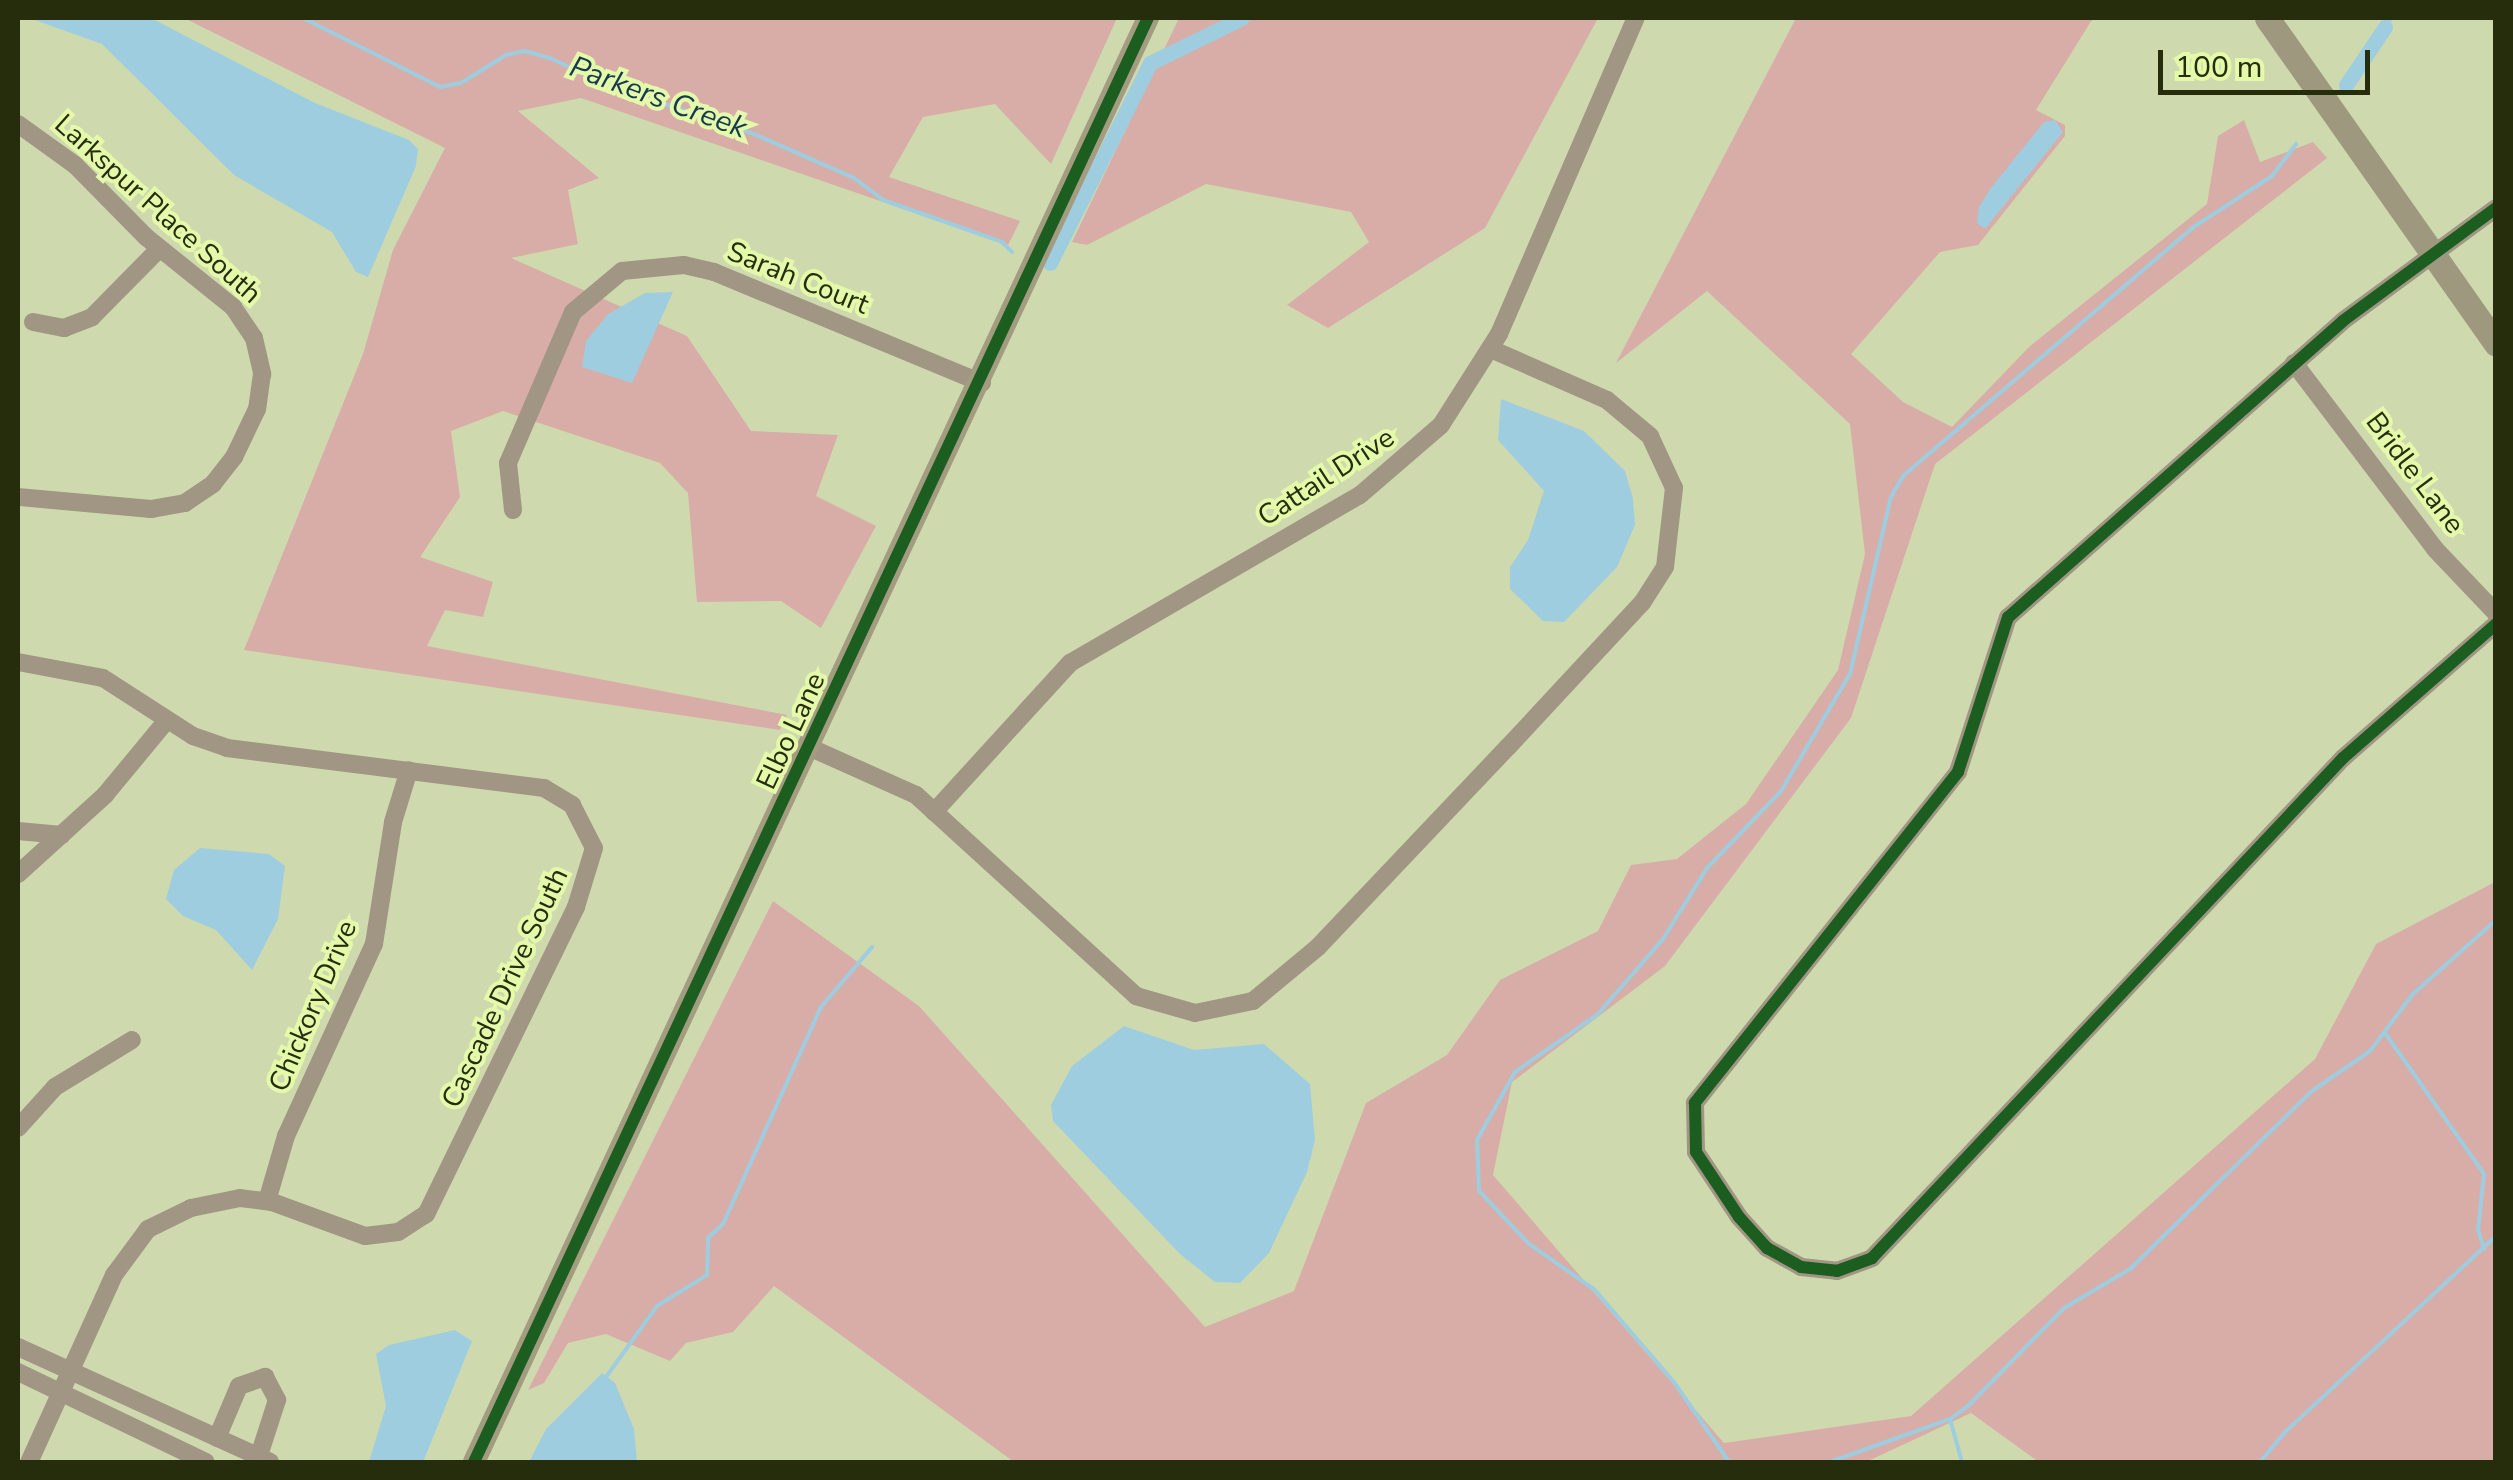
<!DOCTYPE html>
<style>
body{margin:0}
#map{position:relative;width:2513px;height:1480px;overflow:hidden;background:#cedaae;font-family:"Nunito Sans",sans-serif}
div>[style]{position:absolute}
.forest>*{inset:0;background:#d8ada8}
.water>*{inset:0;background:#9ecde0}
.stream>*{height:4px;margin:-2px;padding:0 2px;transform-origin:2px;border-radius:2px;background:#9ecde0}
.canal>*{height:15px;margin:-7.5px;padding:0 7.5px;transform-origin:7.5px;border-radius:7.5px;background:#9ecde0}
.street>*{height:18px;margin:-9px;padding:0 9px;transform-origin:9px;border-radius:9px;background:#a19584}
.secondary>*{height:22px;margin:-11px;padding:0 11px;transform-origin:11px;border-radius:11px;background:#a39c80}
.primary>*{height:25px;margin:-12.5px;padding:0 12.5px;transform-origin:12.5px;border-radius:12.5px;background:#9d987e}
.cycleway>*{height:12px;margin:-6px;padding:0 6px;transform-origin:6px;border-radius:6px;background:#1b5e20}
span{translate:-50% -50%;white-space:nowrap;text-align:center;line-height:1.15;-webkit-text-stroke:8px #e4f9aa;paint-order:stroke}
.street-label{font-size:28px;color:#252d0d}
.water-label{font-size:30px;color:#16394f;font-style:italic}
.frame{position:absolute;inset:0;border:20px solid #252d0d;pointer-events:none}
.scale{position:absolute;left:2158px;top:50px;width:212px;height:45px;box-sizing:border-box;border:5px solid #252d0d;border-top:0;padding-left:12px;font-size:30px;line-height:35px;white-space:nowrap;color:#252d0d;-webkit-text-stroke:8px #e4f9aa;paint-order:stroke}
</style>
<div id="map">
<div class="forest">
<div style="clip-path:polygon(184px 18px,1117px 18px,1051px 164px,995px 104px,923px 117px,889px 177px,1020px 221px,1008px 245px,581px 98px,518px 111px,599px 178px,568px 190px,578px 244px,511px 258px,687px 336px,751px 431px,838px 435px,816px 496px,876px 526px,821px 628px,781px 601px,697px 602px,688px 493px,660px 463px,503px 411px,451px 431px,460px 497px,420px 557px,493px 582px,483px 617px,445px 610px,427px 646px,787px 715px,780px 730px,244px 650px,363px 354px,393px 250px,445px 148px)"></div>
<div style="clip-path:polygon(1179px 18px,1598px 18px,1485px 228px,1328px 328px,1287px 305px,1369px 242px,1351px 212px,1206px 184px,1087px 245px,1072px 242px)"></div>
<div style="clip-path:polygon(1796px 18px,2093px 18px,2036px 110px,2065px 125px,2065px 136px,1978px 245px,1940px 252px,1851px 354px,1903px 402px,1952px 427px,2029px 347px,2207px 204px,2218px 136px,2244px 120px,2260px 162px,2313px 142px,2327px 158px,1935px 464px,1851px 718px,1665px 966px,1512px 1082px,1493px 1175px,1724px 1443px,1911px 1416px,2315px 1059px,2376px 944px,2495px 882px,2495px 1462px,2039px 1462px,1971px 1413px,1866px 1462px,1014px 1462px,774px 1286px,733px 1332px,686px 1343px,670px 1361px,606px 1334px,568px 1343px,544px 1383px,528px 1390px,773px 901px,919px 1006px,1205px 1327px,1294px 1291px,1366px 1103px,1447px 1055px,1500px 980px,1598px 931px,1631px 865px,1677px 859px,1746px 804px,1838px 670px,1865px 554px,1850px 424px,1707px 291px,1616px 363px)"></div>
</div>
<div class="water">
<div style="clip-path:polygon(29px 18px,151px 18px,315px 103px,409px 140px,418px 149px,416px 166px,368px 277px,356px 272px,332px 232px,234px 175px,102px 44px)"></div>
<div style="clip-path:polygon(2055px 120px,2063px 132px,1985px 229px,1977px 223px,1979px 207px,1990px 189px,2044px 122px)"></div>
<div style="clip-path:polygon(673px 292px,632px 383px,582px 367px,586px 341px,608px 314px,645px 293px)"></div>
<div style="clip-path:polygon(1501px 399px,1584px 431px,1625px 471px,1633px 499px,1635px 525px,1617px 567px,1564px 622px,1543px 621px,1510px 589px,1510px 567px,1528px 540px,1544px 491px,1498px 440px)"></div>
<div style="clip-path:polygon(200px 848px,269px 854px,285px 866px,278px 919px,252px 970px,216px 930px,183px 916px,166px 899px,174px 870px)"></div>
<div style="clip-path:polygon(1124px 1026px,1194px 1050px,1264px 1044px,1310px 1084px,1315px 1140px,1307px 1172px,1269px 1253px,1240px 1283px,1215px 1282px,1180px 1254px,1053px 1121px,1051px 1105px,1072px 1066px)"></div>
<div style="clip-path:polygon(455px 1330px,472px 1341px,423px 1462px,369px 1462px,386px 1406px,376px 1354px,389px 1345px)"></div>
<div style="clip-path:polygon(602px 1373px,615px 1383px,634px 1429px,637px 1462px,529px 1462px,546px 1429px)"></div>
</div>
<div class="stream">
<div style="left:303px;top:18px;width:153px;rotate:26.7deg"></div>
<div style="left:440px;top:87px;width:21px;rotate:-11deg"></div>
<div style="left:461px;top:83px;width:53px;rotate:-31.9deg"></div>
<div style="left:506px;top:55px;width:19px;rotate:-12deg"></div>
<div style="left:525px;top:51px;width:26px;rotate:16deg"></div>
<div style="left:550px;top:58px;width:59px;rotate:25.3deg"></div>
<div style="left:603px;top:83px;width:159px;rotate:18.7deg"></div>
<div style="left:754px;top:134px;width:109px;rotate:23.7deg"></div>
<div style="left:854px;top:178px;width:36px;rotate:37deg"></div>
<div style="left:883px;top:200px;width:126px;rotate:19.4deg"></div>
<div style="left:1002px;top:242px;width:14px;rotate:45deg"></div>
<div style="left:2385px;top:27px;width:11px;rotate:-56deg"></div>
<div style="left:2385px;top:1033px;width:172px;rotate:54.9deg"></div>
<div style="left:2484px;top:1174px;width:56px;rotate:96.1deg"></div>
<div style="left:2478px;top:1230px;width:20px;rotate:72deg"></div>
<div style="left:606px;top:1377px;width:87px;rotate:-54.3deg"></div>
<div style="left:657px;top:1306px;width:59px;rotate:-31.8deg"></div>
<div style="left:707px;top:1275px;width:37px;rotate:-88deg"></div>
<div style="left:708px;top:1238px;width:21px;rotate:-43deg"></div>
<div style="left:723px;top:1224px;width:238px;rotate:-65.7deg"></div>
<div style="left:821px;top:1007px;width:79px;rotate:-49.6deg"></div>
<div style="left:1950px;top:1419px;width:45px;rotate:74.4deg"></div>
<div style="left:1729px;top:1462px;width:97px;rotate:-124.5deg"></div>
<div style="left:1674px;top:1382px;width:121px;rotate:-130.7deg"></div>
<div style="left:1595px;top:1290px;width:80px;rotate:-145.1deg"></div>
<div style="left:1529px;top:1244px;width:73px;rotate:-133.3deg"></div>
<div style="left:1479px;top:1191px;width:51px;rotate:-92.2deg"></div>
<div style="left:1477px;top:1140px;width:78px;rotate:-60.8deg"></div>
<div style="left:1515px;top:1072px;width:101px;rotate:-34.9deg"></div>
<div style="left:1598px;top:1014px;width:99px;rotate:-49.1deg"></div>
<div style="left:1663px;top:939px;width:84px;rotate:-58.2deg"></div>
<div style="left:1707px;top:868px;width:107px;rotate:-46.1deg"></div>
<div style="left:1781px;top:791px;width:136px;rotate:-59.5deg"></div>
<div style="left:1850px;top:674px;width:182px;rotate:-77deg"></div>
<div style="left:1891px;top:497px;width:24px;rotate:-60deg"></div>
<div style="left:1903px;top:476px;width:381px;rotate:-40.6deg"></div>
<div style="left:2192px;top:228px;width:95px;rotate:-33deg"></div>
<div style="left:2272px;top:176px;width:40px;rotate:-53deg"></div>
<div style="left:1830px;top:1462px;width:127px;rotate:-19.7deg"></div>
<div style="left:1950px;top:1419px;width:22px;rotate:-36deg"></div>
<div style="left:1968px;top:1406px;width:137px;rotate:-45.6deg"></div>
<div style="left:2064px;top:1308px;width:77px;rotate:-30.6deg"></div>
<div style="left:2130px;top:1269px;width:255px;rotate:-44.4deg"></div>
<div style="left:2312px;top:1091px;width:70px;rotate:-34.6deg"></div>
<div style="left:2370px;top:1051px;width:71px;rotate:-53deg"></div>
<div style="left:2413px;top:994px;width:111px;rotate:-41.7deg"></div>
<div style="left:2260px;top:1462px;width:38px;rotate:-50deg"></div>
<div style="left:2284px;top:1433px;width:289px;rotate:-42.9deg"></div>
</div>
<div class="canal">
<div style="left:2346px;top:85px;width:70px;rotate:-56.1deg"></div>
<div style="left:1050px;top:263px;width:224px;rotate:-63.4deg"></div>
<div style="left:1150px;top:63px;width:102px;rotate:-26.1deg"></div>
</div>
<div class="street">
<div style="left:18px;top:124px;width:70px;rotate:35.7deg"></div>
<div style="left:75px;top:165px;width:101px;rotate:45.4deg"></div>
<div style="left:146px;top:237px;width:112px;rotate:38.8deg"></div>
<div style="left:233px;top:307px;width:37px;rotate:56deg"></div>
<div style="left:254px;top:338px;width:37px;rotate:77deg"></div>
<div style="left:262px;top:374px;width:35px;rotate:98deg"></div>
<div style="left:257px;top:409px;width:53px;rotate:115.6deg"></div>
<div style="left:234px;top:457px;width:34px;rotate:128deg"></div>
<div style="left:213px;top:484px;width:34px;rotate:146deg"></div>
<div style="left:185px;top:503px;width:35px;rotate:170deg"></div>
<div style="left:151px;top:509px;width:134px;rotate:-174.8deg"></div>
<div style="left:2496px;top:208px;width:190px;rotate:143.6deg"></div>
<div style="left:2343px;top:321px;width:447px;rotate:138.5deg"></div>
<div style="left:2008px;top:617px;width:163px;rotate:107.9deg"></div>
<div style="left:1958px;top:772px;width:423px;rotate:128.5deg"></div>
<div style="left:1695px;top:1103px;width:49px;rotate:88.8deg"></div>
<div style="left:1696px;top:1152px;width:78px;rotate:56.5deg"></div>
<div style="left:1739px;top:1217px;width:42px;rotate:47.9deg"></div>
<div style="left:1767px;top:1248px;width:39px;rotate:29deg"></div>
<div style="left:1801px;top:1267px;width:36px;rotate:6deg"></div>
<div style="left:1837px;top:1271px;width:37px;rotate:-20deg"></div>
<div style="left:1872px;top:1258px;width:687px;rotate:-46.71deg"></div>
<div style="left:2343px;top:758px;width:203px;rotate:-41.2deg"></div>
<div style="left:33px;top:322px;width:32px;rotate:11deg"></div>
<div style="left:64px;top:328px;width:30px;rotate:-21deg"></div>
<div style="left:92px;top:317px;width:95px;rotate:-45.4deg"></div>
<div style="left:2294px;top:363px;width:233px;rotate:52.8deg"></div>
<div style="left:2435px;top:549px;width:88px;rotate:46.4deg"></div>
<div style="left:513px;top:510px;width:47px;rotate:-96.1deg"></div>
<div style="left:508px;top:463px;width:164px;rotate:-66.7deg"></div>
<div style="left:573px;top:312px;width:64px;rotate:-39.9deg"></div>
<div style="left:622px;top:271px;width:62px;rotate:-5.5deg"></div>
<div style="left:684px;top:265px;width:31px;rotate:13deg"></div>
<div style="left:714px;top:272px;width:290px;rotate:22.5deg"></div>
<div style="left:18px;top:662px;width:86px;rotate:10.7deg"></div>
<div style="left:103px;top:678px;width:107px;rotate:32.8deg"></div>
<div style="left:193px;top:736px;width:36px;rotate:19deg"></div>
<div style="left:227px;top:748px;width:320px;rotate:7.2deg"></div>
<div style="left:544px;top:788px;width:33px;rotate:31deg"></div>
<div style="left:572px;top:805px;width:48px;rotate:62.9deg"></div>
<div style="left:594px;top:848px;width:62px;rotate:107deg"></div>
<div style="left:576px;top:907px;width:342px;rotate:116deg"></div>
<div style="left:426px;top:1214px;width:33px;rotate:147deg"></div>
<div style="left:398px;top:1232px;width:33px;rotate:173deg"></div>
<div style="left:365px;top:1236px;width:99px;rotate:-159.9deg"></div>
<div style="left:272px;top:1202px;width:32px;rotate:-173deg"></div>
<div style="left:240px;top:1198px;width:50px;rotate:168.5deg"></div>
<div style="left:191px;top:1208px;width:48px;rotate:154deg"></div>
<div style="left:148px;top:1229px;width:57px;rotate:126.5deg"></div>
<div style="left:114px;top:1275px;width:205px;rotate:114.4deg"></div>
<div style="left:811px;top:748px;width:115px;rotate:24.1deg"></div>
<div style="left:916px;top:795px;width:298px;rotate:42.4deg"></div>
<div style="left:1136px;top:996px;width:61px;rotate:16.1deg"></div>
<div style="left:1195px;top:1013px;width:59px;rotate:-11.7deg"></div>
<div style="left:1253px;top:1001px;width:85px;rotate:-39.7deg"></div>
<div style="left:1318px;top:947px;width:276px;rotate:-46.5deg"></div>
<div style="left:1508px;top:747px;width:197px;rotate:-47.1deg"></div>
<div style="left:1642px;top:603px;width:43px;rotate:-57.4deg"></div>
<div style="left:1665px;top:567px;width:80px;rotate:-83.5deg"></div>
<div style="left:1674px;top:488px;width:57px;rotate:-114.8deg"></div>
<div style="left:1650px;top:436px;width:56px;rotate:-140.1deg"></div>
<div style="left:1607px;top:400px;width:127px;rotate:-156.3deg"></div>
<div style="left:934px;top:812px;width:202px;rotate:-47.6deg"></div>
<div style="left:1070px;top:663px;width:335px;rotate:-30.1deg"></div>
<div style="left:1360px;top:495px;width:107px;rotate:-40.8deg"></div>
<div style="left:1441px;top:425px;width:108px;rotate:-57.5deg"></div>
<div style="left:1499px;top:334px;width:344px;rotate:-66.6deg"></div>
<div style="left:18px;top:831px;width:44px;rotate:5.2deg"></div>
<div style="left:18px;top:874px;width:118px;rotate:-42.2deg"></div>
<div style="left:105px;top:795px;width:97px;rotate:-50.4deg"></div>
<div style="left:18px;top:1128px;width:55px;rotate:-47.9deg"></div>
<div style="left:55px;top:1087px;width:90px;rotate:-31.4deg"></div>
<div style="left:267px;top:1201px;width:68px;rotate:-73.7deg"></div>
<div style="left:286px;top:1136px;width:211px;rotate:-65.4deg"></div>
<div style="left:374px;top:944px;width:123px;rotate:-81.1deg"></div>
<div style="left:393px;top:822px;width:54px;rotate:-72.9deg"></div>
<div style="left:18px;top:1347px;width:277px;rotate:24.5deg"></div>
<div style="left:18px;top:1372px;width:208px;rotate:25.6deg"></div>
<div style="left:217px;top:1438px;width:56px;rotate:-67.1deg"></div>
<div style="left:239px;top:1386px;width:28px;rotate:-19deg"></div>
<div style="left:265px;top:1377px;width:26px;rotate:62deg"></div>
<div style="left:277px;top:1400px;width:65px;rotate:107.9deg"></div>
</div>
<div class="secondary">
<div style="left:474px;top:1462px;width:1594px;rotate:-64.98deg"></div>
</div>
<div class="primary">
<div style="left:2267px;top:18px;width:398px;rotate:54.9deg"></div>
</div>
<div class="cycleway">
<div style="left:2496px;top:208px;width:190px;rotate:143.6deg"></div>
<div style="left:2343px;top:321px;width:447px;rotate:138.5deg"></div>
<div style="left:2008px;top:617px;width:163px;rotate:107.9deg"></div>
<div style="left:1958px;top:772px;width:423px;rotate:128.5deg"></div>
<div style="left:1695px;top:1103px;width:49px;rotate:88.8deg"></div>
<div style="left:1696px;top:1152px;width:78px;rotate:56.5deg"></div>
<div style="left:1739px;top:1217px;width:42px;rotate:47.9deg"></div>
<div style="left:1767px;top:1248px;width:39px;rotate:29deg"></div>
<div style="left:1801px;top:1267px;width:36px;rotate:6deg"></div>
<div style="left:1837px;top:1271px;width:37px;rotate:-20deg"></div>
<div style="left:1872px;top:1258px;width:687px;rotate:-46.71deg"></div>
<div style="left:2343px;top:758px;width:203px;rotate:-41.2deg"></div>
<div style="left:474px;top:1462px;width:1594px;rotate:-64.98deg"></div>
</div>
<div class="street-label">
<span style="left:158px;top:209px;rotate:42deg">Larkspur Place South</span>
<span style="left:798px;top:278px;rotate:22deg">Sarah Court</span>
<span style="left:2415px;top:473px;rotate:53deg">Bridle Lane</span>
<span style="left:1326px;top:477px;rotate:-33deg">Cattail Drive</span>
<span style="left:791px;top:731px;rotate:-65deg">Elbo Lane</span>
<span style="left:505px;top:988px;rotate:-65deg">Cascade Drive South</span>
<span style="left:313px;top:1006px;rotate:-67deg">Chickory Drive</span>
</div>
<div class="water-label">
<span style="left:658px;top:98px;rotate:20deg">Parkers Creek</span>
</div>
<div class="frame"></div>
<div class="scale">100 m</div>
</div>
